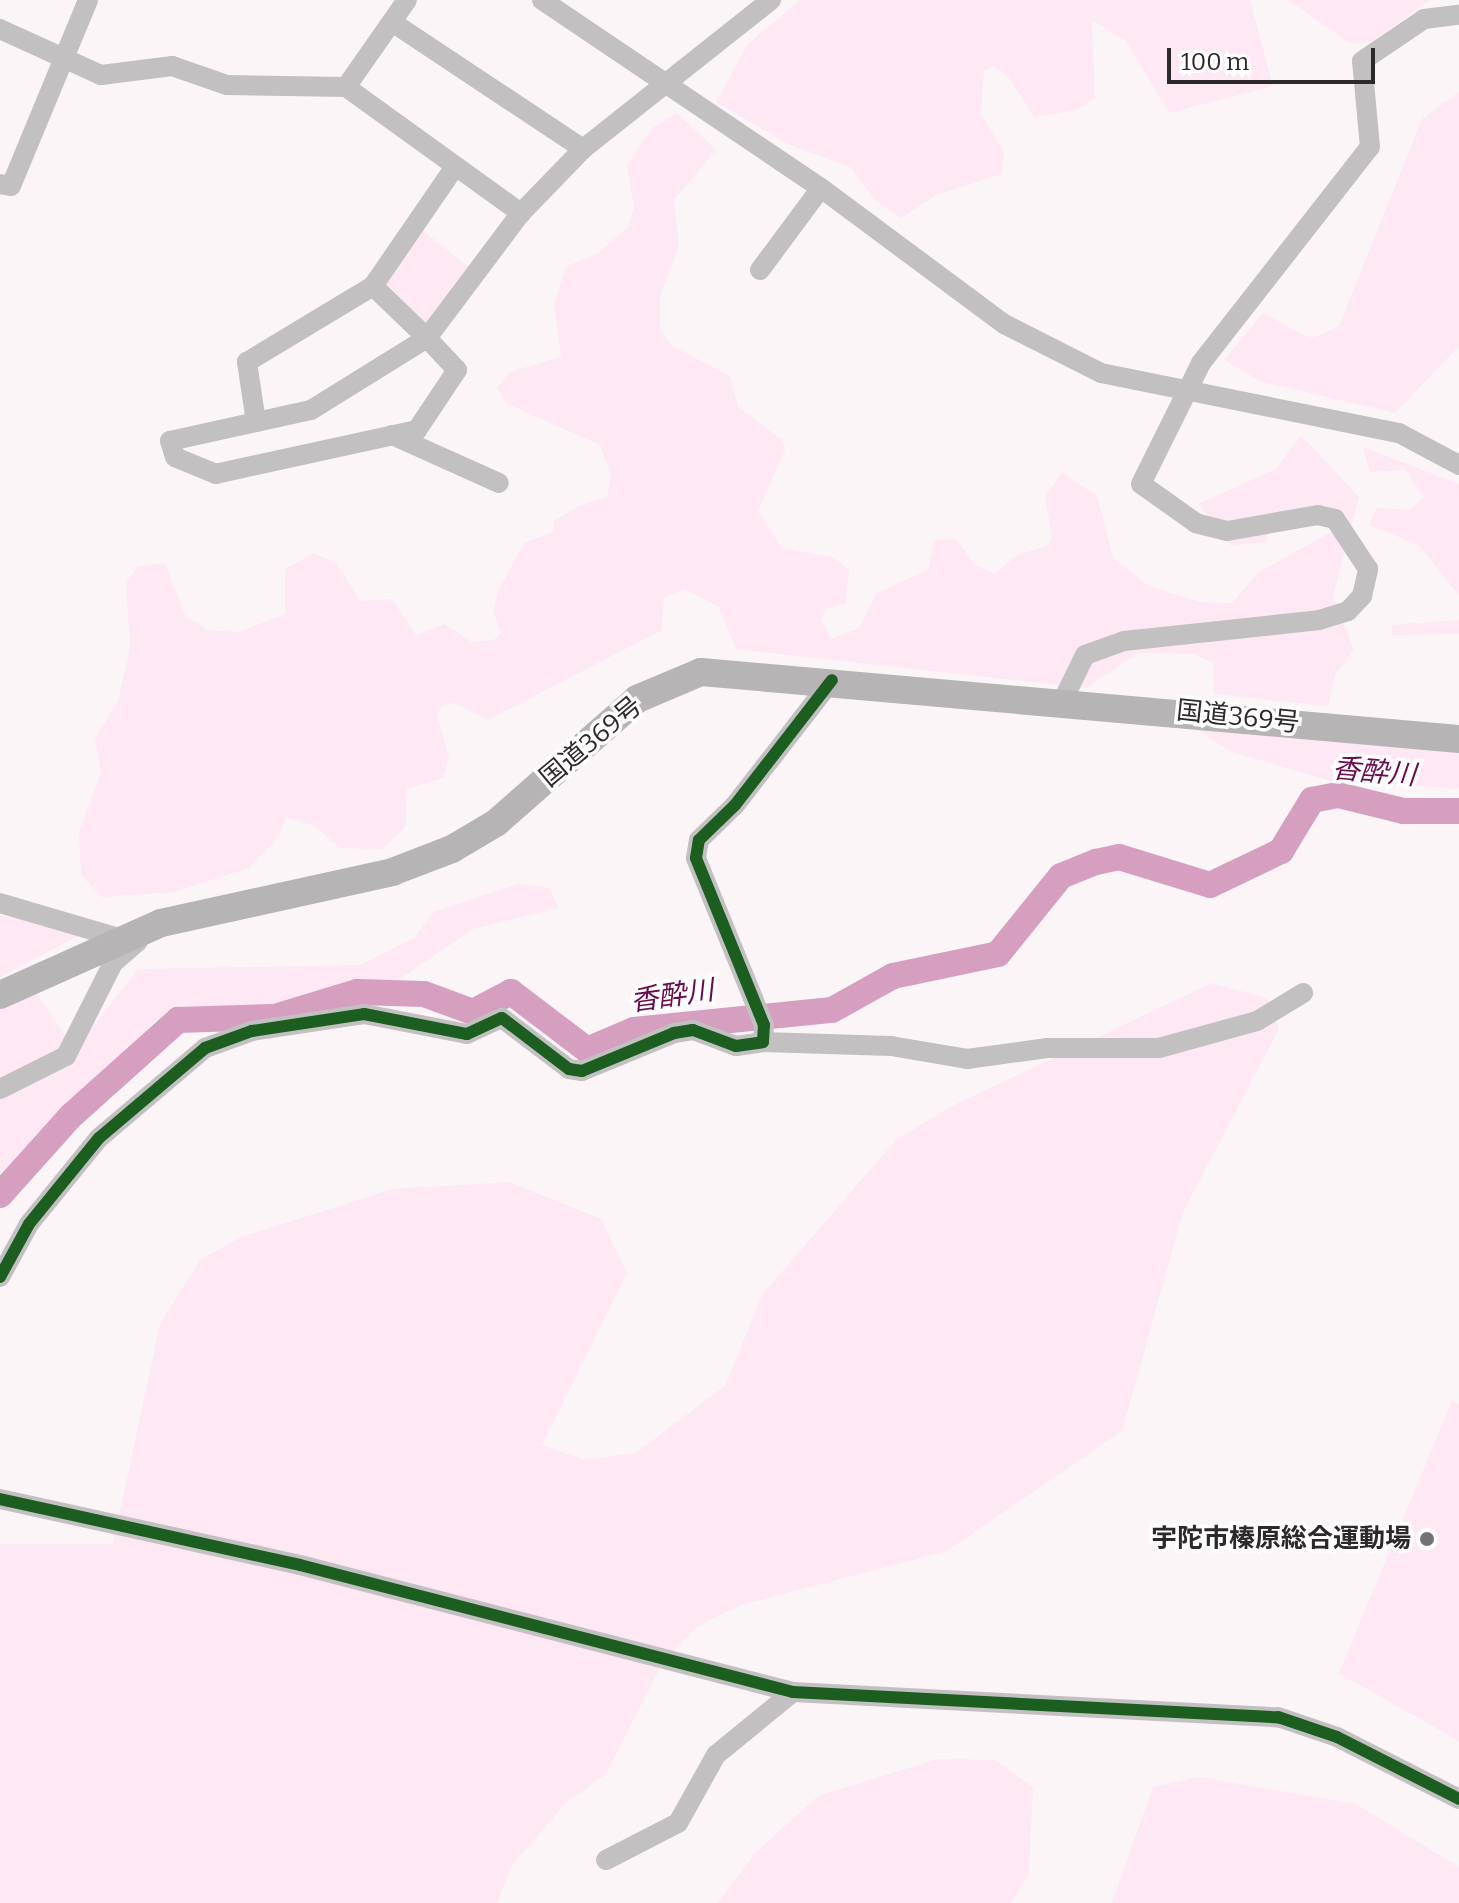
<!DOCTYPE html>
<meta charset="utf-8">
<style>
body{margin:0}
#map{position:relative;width:1459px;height:1903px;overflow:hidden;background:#fbf5f8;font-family:Bitter,"Noto Sans JP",serif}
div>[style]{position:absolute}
.green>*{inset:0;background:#fde8f4}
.river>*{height:26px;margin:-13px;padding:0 13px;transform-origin:13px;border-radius:13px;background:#d69fc0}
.minor>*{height:20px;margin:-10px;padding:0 10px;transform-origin:10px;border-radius:10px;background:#c3c0c2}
.highway>*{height:28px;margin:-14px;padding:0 14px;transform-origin:14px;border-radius:14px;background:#b7b4b6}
.cycleway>*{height:12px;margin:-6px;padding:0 6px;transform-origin:6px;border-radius:6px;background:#1b5e20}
.dots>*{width:22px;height:22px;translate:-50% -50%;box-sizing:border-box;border:4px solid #fff;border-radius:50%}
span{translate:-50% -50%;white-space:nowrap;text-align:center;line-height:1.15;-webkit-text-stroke:7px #fff;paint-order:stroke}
.street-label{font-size:26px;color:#2d282b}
.poi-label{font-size:26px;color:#2d282b;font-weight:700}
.right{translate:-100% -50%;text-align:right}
.water-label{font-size:28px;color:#690b4e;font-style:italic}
.scale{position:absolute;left:1167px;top:48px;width:208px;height:36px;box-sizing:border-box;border:4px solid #2d282b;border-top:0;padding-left:10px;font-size:24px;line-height:28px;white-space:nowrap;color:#2d282b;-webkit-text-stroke:6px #fff;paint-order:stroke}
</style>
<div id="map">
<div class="green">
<div style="clip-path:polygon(800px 0,1250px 0,1273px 86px,1169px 113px,1126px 41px,1092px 20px,1095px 98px,1077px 110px,1034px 117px,1010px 79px,993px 66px,984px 71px,981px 115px,1004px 152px,1002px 174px,936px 195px,901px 218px,875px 200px,850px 167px,788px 144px,716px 102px,748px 44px)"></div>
<div style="clip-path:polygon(1288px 0,1430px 0,1372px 41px,1351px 44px)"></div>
<div style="clip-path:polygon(1459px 92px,1459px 346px,1395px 413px,1262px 382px,1224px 360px,1263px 313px,1311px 339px,1339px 326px,1422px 119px)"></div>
<div style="clip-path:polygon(677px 113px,716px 150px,674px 200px,679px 245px,660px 297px,660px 328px,672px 346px,730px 376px,738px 407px,782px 440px,785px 450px,758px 511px,782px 548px,833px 557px,849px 570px,846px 603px,826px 609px,821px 620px,831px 639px,859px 628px,877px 593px,928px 570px,935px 540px,956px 539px,975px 565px,995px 574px,1017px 555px,1047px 546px,1052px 537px,1045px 497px,1062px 472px,1097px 496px,1113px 558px,1149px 586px,1199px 602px,1232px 603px,1259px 572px,1331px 532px,1329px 508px,1272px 518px,1266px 543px,1230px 545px,1198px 504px,1276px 469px,1301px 435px,1359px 497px,1333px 596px,1354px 650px,1335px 675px,1328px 706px,1214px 694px,1213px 663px,1193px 654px,1139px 653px,1086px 688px,736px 649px,719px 607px,685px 589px,664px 597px,662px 630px,488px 720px,452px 702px,442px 706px,437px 715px,449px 756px,443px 778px,407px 789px,406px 826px,383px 849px,340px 848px,315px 826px,286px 817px,278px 838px,249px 868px,174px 892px,102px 897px,81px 875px,79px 833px,101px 772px,95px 738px,118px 701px,130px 648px,126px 584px,137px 567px,165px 563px,185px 615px,207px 630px,239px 632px,285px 614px,285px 569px,314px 553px,337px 564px,360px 601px,392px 599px,416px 635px,444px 624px,472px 642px,494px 640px,501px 632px,493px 612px,498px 591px,524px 543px,553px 532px,554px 521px,578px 506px,607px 497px,611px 476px,600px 445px,508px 404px,497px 388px,510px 372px,561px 357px,554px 304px,567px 266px,597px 254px,628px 227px,634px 207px,627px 165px,651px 129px)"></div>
<div style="clip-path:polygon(421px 229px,470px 268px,425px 327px,383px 285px)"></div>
<div style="clip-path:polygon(1363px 447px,1459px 484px,1459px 595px,1419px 545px,1369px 525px,1377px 508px,1410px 510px,1424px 497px,1405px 470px,1370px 472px)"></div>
<div style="clip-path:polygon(1459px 620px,1459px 634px,1392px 635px,1392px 625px)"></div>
<div style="clip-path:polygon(1189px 724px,1459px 753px,1459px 788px,1335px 782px,1229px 751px)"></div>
<div style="clip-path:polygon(518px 884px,550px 888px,558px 908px,473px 929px,394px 983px,268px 1010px,157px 1018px,0 1184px,0 1007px,34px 990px,66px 1036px,81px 1042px,138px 969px,360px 965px,414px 938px,434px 912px)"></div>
<div style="clip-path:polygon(0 915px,84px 933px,0 977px)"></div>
<div style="clip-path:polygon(1212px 983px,1267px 998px,1279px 1029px,1183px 1212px,1122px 1431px,947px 1551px,741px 1605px,698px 1626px,663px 1662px,606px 1774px,566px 1803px,512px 1865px,497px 1903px,0 1903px,0 1544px,113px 1544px,160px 1324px,200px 1260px,241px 1237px,393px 1189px,510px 1182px,601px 1219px,627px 1273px,542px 1445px,584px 1460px,636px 1453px,725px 1386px,762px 1295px,896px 1140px,954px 1105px)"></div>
<div style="clip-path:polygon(1452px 1401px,1459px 1404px,1459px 1741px,1339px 1673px)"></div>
<div style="clip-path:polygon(938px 1759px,995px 1760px,1033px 1788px,1029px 1874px,1011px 1903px,718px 1903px,754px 1854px,818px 1796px)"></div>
<div style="clip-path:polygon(1198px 1777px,1356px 1804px,1459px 1867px,1459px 1903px,1112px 1903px,1153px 1787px)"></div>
</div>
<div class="river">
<div style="left:0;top:1195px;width:106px;rotate:-48.1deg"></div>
<div style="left:71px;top:1116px;width:144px;rotate:-41.9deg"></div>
<div style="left:178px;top:1020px;width:97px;rotate:-1.8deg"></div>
<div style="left:275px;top:1017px;width:86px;rotate:-17deg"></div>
<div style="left:357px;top:992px;width:67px;rotate:1.7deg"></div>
<div style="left:424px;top:994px;width:52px;rotate:20.2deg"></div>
<div style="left:473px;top:1012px;width:43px;rotate:-27.8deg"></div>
<div style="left:511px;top:992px;width:96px;rotate:37.3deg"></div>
<div style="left:587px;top:1050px;width:51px;rotate:-23.1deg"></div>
<div style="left:634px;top:1030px;width:199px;rotate:-5.8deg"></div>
<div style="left:832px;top:1010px;width:70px;rotate:-29.1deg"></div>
<div style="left:893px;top:976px;width:107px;rotate:-11.8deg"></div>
<div style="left:998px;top:954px;width:100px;rotate:-51.1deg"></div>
<div style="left:1061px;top:876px;width:38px;rotate:-22deg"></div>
<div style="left:1096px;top:862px;width:24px;rotate:-12deg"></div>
<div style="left:1119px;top:857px;width:95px;rotate:17.1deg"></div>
<div style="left:1210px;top:885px;width:79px;rotate:-25.6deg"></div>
<div style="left:1281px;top:851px;width:60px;rotate:-58.7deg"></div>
<div style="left:1312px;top:800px;width:26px;rotate:-11deg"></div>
<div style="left:1338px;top:795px;width:67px;rotate:13.8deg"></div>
<div style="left:1403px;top:811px;width:56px"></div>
</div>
<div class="minor">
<div style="left:542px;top:0;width:336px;rotate:34deg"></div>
<div style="left:821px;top:188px;width:228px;rotate:36.6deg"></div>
<div style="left:1004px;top:324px;width:109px;rotate:26.8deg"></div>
<div style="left:1101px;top:373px;width:304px;rotate:11.4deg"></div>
<div style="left:1399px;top:433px;width:68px;rotate:28.1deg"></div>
<div style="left:392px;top:22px;width:229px;rotate:33.6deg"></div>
<div style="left:0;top:29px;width:111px;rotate:24.5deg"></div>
<div style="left:101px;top:75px;width:72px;rotate:-7.2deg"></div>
<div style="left:172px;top:66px;width:58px;rotate:19.1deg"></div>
<div style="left:227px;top:85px;width:119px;rotate:1deg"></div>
<div style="left:346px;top:87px;width:216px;rotate:35.8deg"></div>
<div style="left:346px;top:87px;width:106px;rotate:-55deg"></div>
<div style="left:0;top:184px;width:11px;rotate:10deg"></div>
<div style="left:11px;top:186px;width:201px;rotate:-67.5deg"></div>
<div style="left:760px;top:270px;width:102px;rotate:-53.4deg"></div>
<div style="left:373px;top:286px;width:75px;rotate:43.9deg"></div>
<div style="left:427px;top:338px;width:44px;rotate:46.8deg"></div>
<div style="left:457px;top:370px;width:72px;rotate:123.7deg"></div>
<div style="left:417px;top:430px;width:206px;rotate:167.7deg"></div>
<div style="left:216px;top:474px;width:44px;rotate:-157.5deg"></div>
<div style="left:175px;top:457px;width:17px;rotate:-107deg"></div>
<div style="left:170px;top:441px;width:144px;rotate:-12.4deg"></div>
<div style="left:311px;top:410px;width:137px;rotate:-31.8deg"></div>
<div style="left:427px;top:338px;width:156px;rotate:-53.1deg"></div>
<div style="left:521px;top:213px;width:89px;rotate:-45.9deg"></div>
<div style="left:583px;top:149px;width:240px;rotate:-38.4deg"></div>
<div style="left:256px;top:422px;width:61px;rotate:-98.5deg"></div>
<div style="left:247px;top:362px;width:147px;rotate:-31.1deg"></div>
<div style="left:373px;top:286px;width:143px;rotate:-55.5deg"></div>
<div style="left:392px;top:435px;width:117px;rotate:24.2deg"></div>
<div style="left:1063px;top:700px;width:50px;rotate:-63.9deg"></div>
<div style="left:1085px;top:655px;width:41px;rotate:-19.7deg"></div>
<div style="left:1124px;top:641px;width:196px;rotate:-6.1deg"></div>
<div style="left:1319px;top:620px;width:30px;rotate:-17deg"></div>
<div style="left:1348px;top:611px;width:21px;rotate:-47deg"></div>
<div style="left:1362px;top:596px;width:28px;rotate:-77deg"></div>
<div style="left:1368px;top:569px;width:60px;rotate:-123.4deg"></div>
<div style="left:1335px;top:519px;width:17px;rotate:-167deg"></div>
<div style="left:1318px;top:515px;width:92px;rotate:170deg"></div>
<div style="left:1227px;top:531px;width:32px;rotate:-166deg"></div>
<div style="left:1196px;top:523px;width:67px;rotate:-144.7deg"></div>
<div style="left:1141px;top:484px;width:135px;rotate:-63.6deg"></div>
<div style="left:1201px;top:363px;width:274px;rotate:-52deg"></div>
<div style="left:1370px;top:147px;width:86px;rotate:-95.3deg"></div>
<div style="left:1362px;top:61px;width:75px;rotate:-34.1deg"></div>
<div style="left:1424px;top:19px;width:35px;rotate:-7deg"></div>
<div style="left:0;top:903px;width:124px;rotate:16.4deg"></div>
<div style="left:763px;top:1042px;width:128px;rotate:1.8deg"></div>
<div style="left:891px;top:1046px;width:77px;rotate:9.7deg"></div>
<div style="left:967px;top:1059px;width:81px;rotate:-7.8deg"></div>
<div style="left:1047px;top:1048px;width:112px"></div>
<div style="left:1159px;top:1048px;width:102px;rotate:-15.4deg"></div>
<div style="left:1257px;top:1021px;width:54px;rotate:-31.3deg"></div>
<div style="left:0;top:1089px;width:74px;rotate:-26.6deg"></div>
<div style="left:66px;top:1056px;width:104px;rotate:-63.2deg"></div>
<div style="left:113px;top:963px;width:33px;rotate:-41deg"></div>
<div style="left:0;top:1277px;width:60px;rotate:-61.3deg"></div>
<div style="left:29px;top:1224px;width:111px;rotate:-50.9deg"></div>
<div style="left:99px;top:1138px;width:139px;rotate:-40.3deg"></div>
<div style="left:205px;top:1048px;width:50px;rotate:-19.9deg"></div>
<div style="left:252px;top:1031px;width:113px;rotate:-8.6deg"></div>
<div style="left:364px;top:1014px;width:105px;rotate:11deg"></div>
<div style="left:467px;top:1034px;width:38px;rotate:-25deg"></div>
<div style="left:502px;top:1018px;width:84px;rotate:37.3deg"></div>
<div style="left:569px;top:1069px;width:13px;rotate:9deg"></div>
<div style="left:582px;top:1071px;width:100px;rotate:-22.4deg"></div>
<div style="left:674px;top:1033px;width:19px;rotate:-9deg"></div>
<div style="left:693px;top:1030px;width:46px;rotate:20.4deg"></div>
<div style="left:736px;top:1046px;width:27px;rotate:-8deg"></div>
<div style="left:763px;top:1042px;width:17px;rotate:-87deg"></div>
<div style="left:764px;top:1025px;width:180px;rotate:-112.2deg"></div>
<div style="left:696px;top:858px;width:18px;rotate:-81deg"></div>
<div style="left:699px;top:840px;width:50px;rotate:-44.2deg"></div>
<div style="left:735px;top:805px;width:158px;rotate:-52.2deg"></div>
<div style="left:0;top:1499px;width:307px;rotate:12.4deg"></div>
<div style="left:300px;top:1565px;width:509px;rotate:14.45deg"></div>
<div style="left:793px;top:1692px;width:486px;rotate:3deg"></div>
<div style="left:1278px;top:1717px;width:62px;rotate:18.7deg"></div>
<div style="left:1337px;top:1737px;width:137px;rotate:26.9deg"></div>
<div style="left:606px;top:1860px;width:81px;rotate:-27.2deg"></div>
<div style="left:678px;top:1823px;width:78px;rotate:-60.8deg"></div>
<div style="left:716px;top:1755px;width:99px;rotate:-39.3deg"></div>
</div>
<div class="highway">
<div style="left:0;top:995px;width:176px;rotate:-24.1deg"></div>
<div style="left:161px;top:923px;width:237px;rotate:-12.4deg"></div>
<div style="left:392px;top:872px;width:64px;rotate:-21deg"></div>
<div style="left:452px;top:849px;width:51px;rotate:-30.6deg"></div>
<div style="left:496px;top:823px;width:188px;rotate:-41.3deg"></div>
<div style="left:637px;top:699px;width:69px;rotate:-22.9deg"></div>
<div style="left:701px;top:672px;width:761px;rotate:5.05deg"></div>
</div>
<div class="cycleway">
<div style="left:0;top:1277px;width:60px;rotate:-61.3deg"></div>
<div style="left:29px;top:1224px;width:111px;rotate:-50.9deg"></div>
<div style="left:99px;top:1138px;width:139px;rotate:-40.3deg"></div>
<div style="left:205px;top:1048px;width:50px;rotate:-19.9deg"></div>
<div style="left:252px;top:1031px;width:113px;rotate:-8.6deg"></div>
<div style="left:364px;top:1014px;width:105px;rotate:11deg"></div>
<div style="left:467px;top:1034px;width:38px;rotate:-25deg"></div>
<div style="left:502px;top:1018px;width:84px;rotate:37.3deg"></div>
<div style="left:569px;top:1069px;width:13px;rotate:9deg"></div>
<div style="left:582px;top:1071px;width:100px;rotate:-22.4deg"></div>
<div style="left:674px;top:1033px;width:19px;rotate:-9deg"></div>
<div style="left:693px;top:1030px;width:46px;rotate:20.4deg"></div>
<div style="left:736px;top:1046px;width:27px;rotate:-8deg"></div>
<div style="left:763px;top:1042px;width:17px;rotate:-87deg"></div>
<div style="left:764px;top:1025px;width:180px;rotate:-112.2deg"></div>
<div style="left:696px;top:858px;width:18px;rotate:-81deg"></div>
<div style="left:699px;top:840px;width:50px;rotate:-44.2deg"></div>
<div style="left:735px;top:805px;width:158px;rotate:-52.2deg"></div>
<div style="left:0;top:1499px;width:307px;rotate:12.4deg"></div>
<div style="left:300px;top:1565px;width:509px;rotate:14.45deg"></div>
<div style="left:793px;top:1692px;width:486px;rotate:3deg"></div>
<div style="left:1278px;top:1717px;width:62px;rotate:18.7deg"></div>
<div style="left:1337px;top:1737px;width:137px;rotate:26.9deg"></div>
</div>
<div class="dots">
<div style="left:1427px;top:1539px;background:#757073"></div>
</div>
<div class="street-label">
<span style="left:1238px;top:717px;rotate:6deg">国道369号</span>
<span style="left:591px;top:742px;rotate:-40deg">国道369号</span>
</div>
<div class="poi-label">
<span class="right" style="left:1411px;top:1539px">宇陀市榛原総合運動場</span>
</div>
<div class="water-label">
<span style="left:1374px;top:772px;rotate:5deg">香酔川</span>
<span style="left:672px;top:996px;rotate:-8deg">香酔川</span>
</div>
<div class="scale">100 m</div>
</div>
